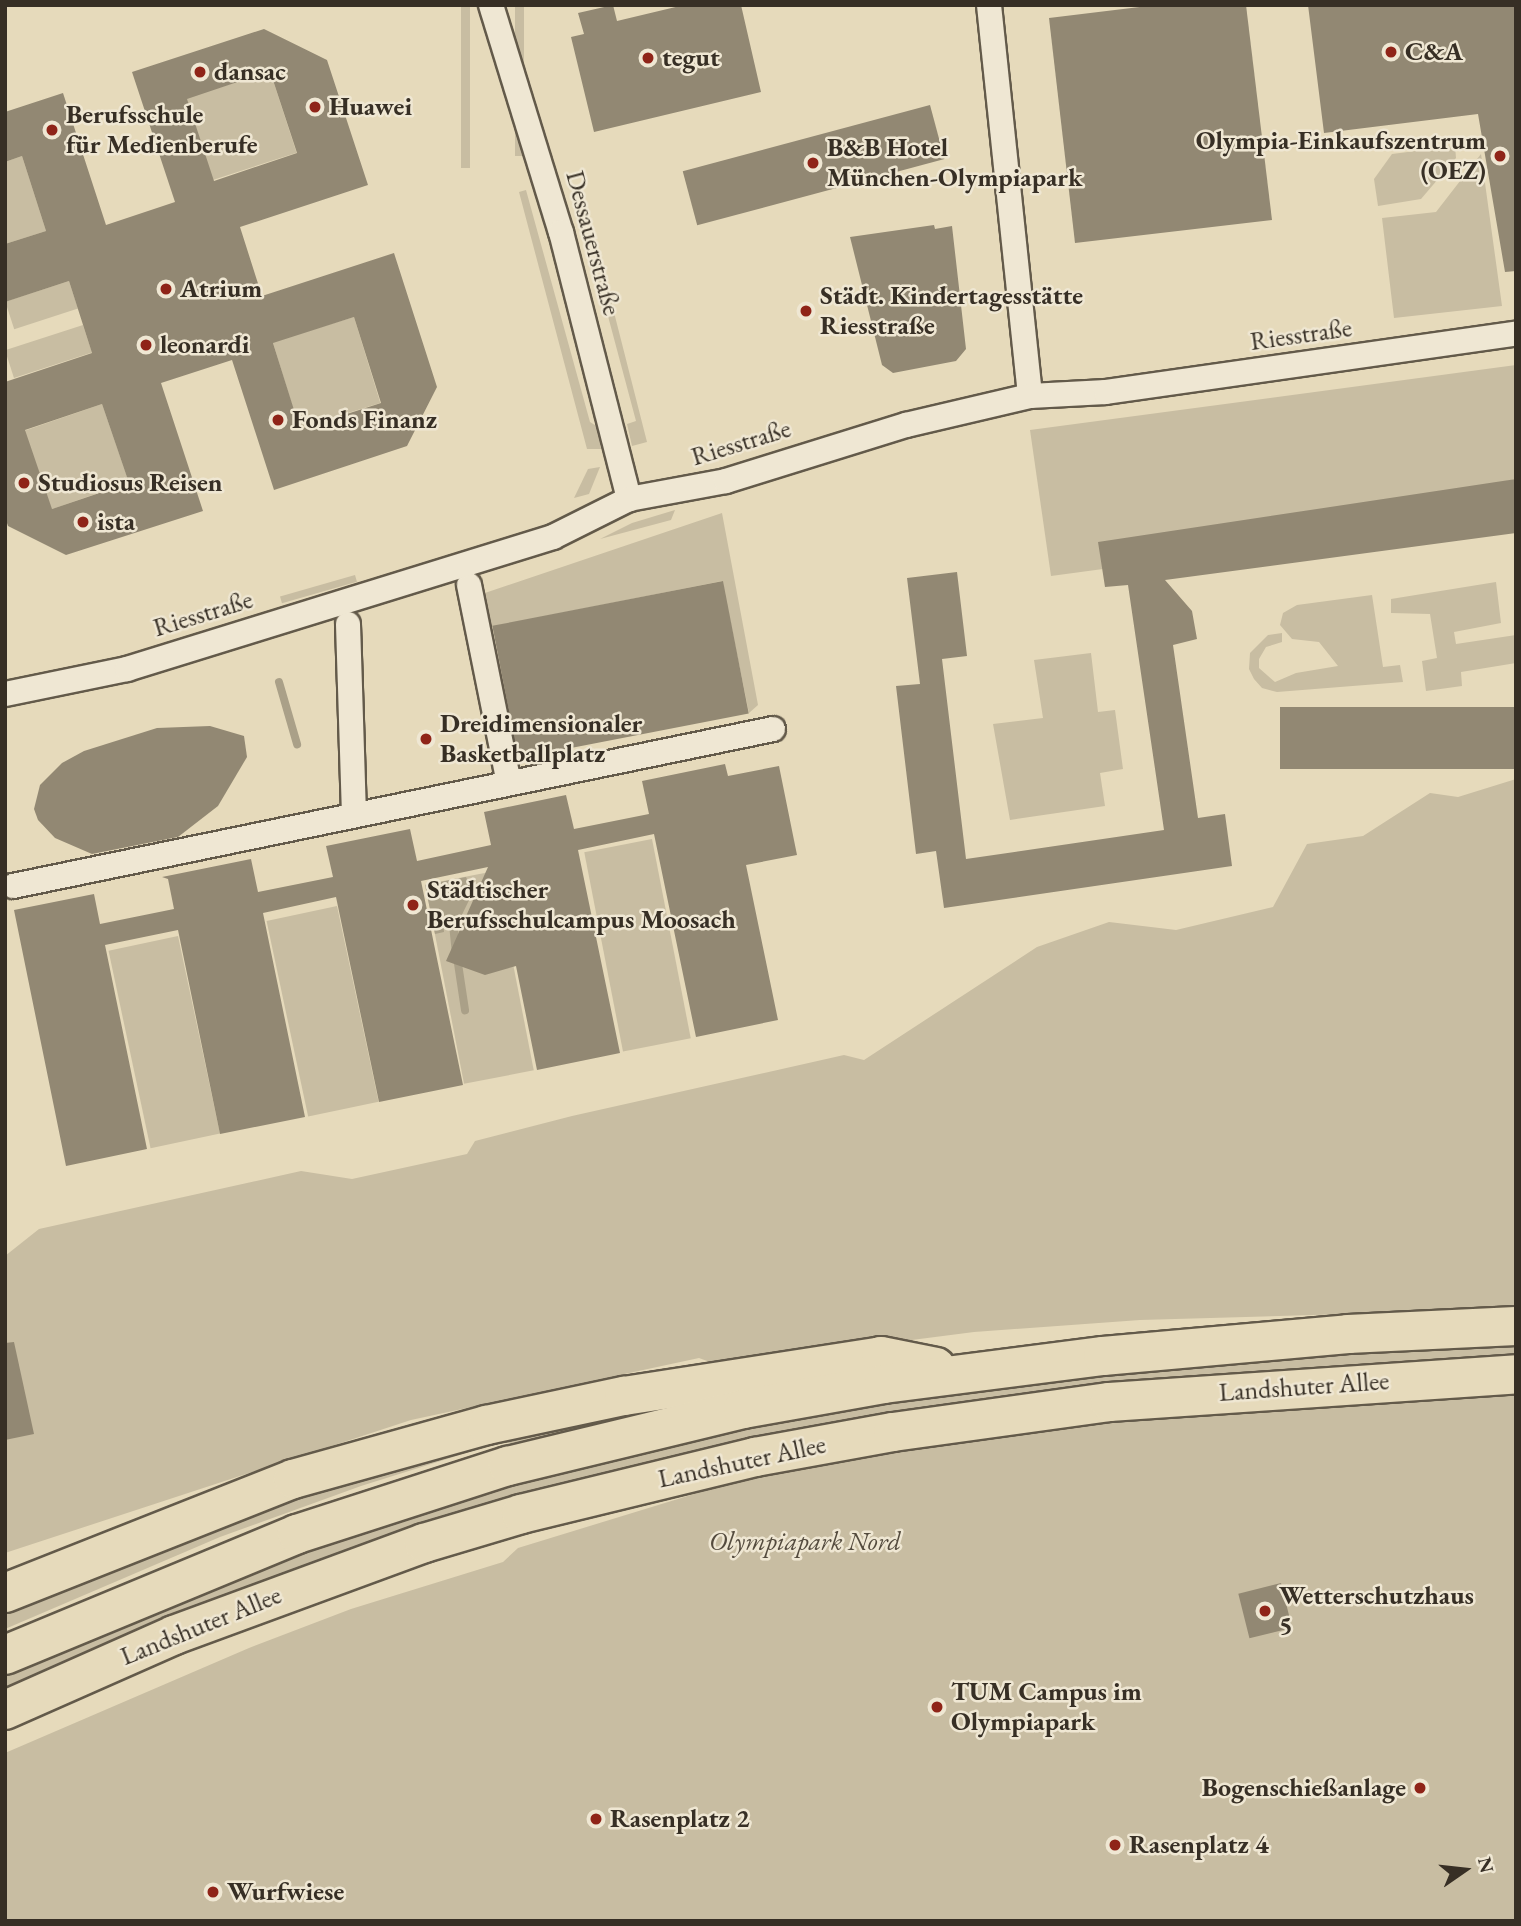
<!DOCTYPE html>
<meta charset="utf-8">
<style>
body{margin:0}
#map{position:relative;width:1521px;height:1926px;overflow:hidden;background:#e6dabb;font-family:"EB Garamond",serif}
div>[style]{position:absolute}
.green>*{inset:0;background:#c8bda2;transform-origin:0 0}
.water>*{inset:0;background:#aaa088}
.stream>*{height:8px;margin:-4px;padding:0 4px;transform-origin:4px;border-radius:4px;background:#aaa088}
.building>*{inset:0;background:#928873;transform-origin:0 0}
.roads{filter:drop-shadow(2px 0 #635a4a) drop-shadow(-2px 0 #635a4a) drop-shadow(0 2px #635a4a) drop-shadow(0 -2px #635a4a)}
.street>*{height:24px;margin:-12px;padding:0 12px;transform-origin:12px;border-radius:12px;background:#efe7d3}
.highway>*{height:38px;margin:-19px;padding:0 19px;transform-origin:19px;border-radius:19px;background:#e6dabb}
.dots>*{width:19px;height:19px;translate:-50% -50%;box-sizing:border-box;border:4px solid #efe7d3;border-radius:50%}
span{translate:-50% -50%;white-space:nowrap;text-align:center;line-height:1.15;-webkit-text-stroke:5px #efe7d3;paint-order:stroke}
.poi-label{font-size:26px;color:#372f25;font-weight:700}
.left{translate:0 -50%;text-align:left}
.right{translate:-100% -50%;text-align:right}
.street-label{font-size:26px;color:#372f25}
.park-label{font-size:26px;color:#544b3e;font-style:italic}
.frame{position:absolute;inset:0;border:7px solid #372f25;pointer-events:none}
.north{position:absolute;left:1430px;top:1835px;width:70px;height:70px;-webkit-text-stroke:5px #efe7d3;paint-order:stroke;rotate:76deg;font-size:19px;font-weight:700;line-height:28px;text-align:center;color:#372f25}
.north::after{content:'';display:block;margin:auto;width:24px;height:32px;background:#372f25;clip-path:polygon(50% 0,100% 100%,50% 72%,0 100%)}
</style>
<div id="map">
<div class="green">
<div style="left:461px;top:5px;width:9px;height:163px"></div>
<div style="left:515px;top:5px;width:9px;height:151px"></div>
<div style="left:270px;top:71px;width:86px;height:88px;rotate:72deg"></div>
<div style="clip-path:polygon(1455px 146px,1456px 158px,1421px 199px,1378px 206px,1374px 179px,1392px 154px)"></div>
<div style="clip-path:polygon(1481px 154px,1502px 306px,1394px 318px,1382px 218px,1436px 212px)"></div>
<div style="clip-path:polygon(22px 156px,46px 231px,5px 244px,5px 162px)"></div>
<div style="clip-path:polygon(526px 190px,590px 422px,598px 427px,601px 449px,587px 449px,519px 192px)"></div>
<div style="clip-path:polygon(604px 273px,647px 442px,632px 446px,627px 424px,636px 421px,597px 275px)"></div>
<div style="left:69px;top:281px;width:29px;height:67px;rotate:72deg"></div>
<div style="left:354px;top:317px;width:90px;height:85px;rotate:73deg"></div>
<div style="left:83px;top:325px;width:29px;height:82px;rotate:72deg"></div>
<div style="clip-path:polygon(1516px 365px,1516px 479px,1103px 569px,1051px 576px,1030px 430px)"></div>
<div style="left:102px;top:404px;width:83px;height:82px;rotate:71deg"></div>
<div style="clip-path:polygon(600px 467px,589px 494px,574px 498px,588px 469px)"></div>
<div style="clip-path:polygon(675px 510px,671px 520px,600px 539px,632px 523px)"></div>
<div style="clip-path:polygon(722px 513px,758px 705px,749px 713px,722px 581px,485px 628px,479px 595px)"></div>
<div style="left:355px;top:575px;width:7px;height:78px;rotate:74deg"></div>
<div style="clip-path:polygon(1496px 582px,1501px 623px,1454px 632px,1456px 644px,1516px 635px,1516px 663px,1461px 672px,1462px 686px,1426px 691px,1422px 661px,1437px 658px,1430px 614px,1391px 613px,1391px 599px)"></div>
<div style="clip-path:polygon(1372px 595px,1383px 667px,1400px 665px,1403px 682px,1277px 692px,1262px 688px,1254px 679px,1249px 669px,1250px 653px,1268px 635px,1282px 633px,1282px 642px,1266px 647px,1259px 659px,1259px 668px,1275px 682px,1296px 673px,1338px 666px,1319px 642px,1292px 639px,1280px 625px,1283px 613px,1297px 605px)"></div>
<div style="clip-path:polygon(1091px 653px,1098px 712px,1115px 710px,1123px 769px,1100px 773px,1105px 806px,1010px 820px,993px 724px,1043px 718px,1034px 660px)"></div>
<div style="clip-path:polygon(1516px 779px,1516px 1309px,1140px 1320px,974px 1332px,718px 1365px,699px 1358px,411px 1420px,5px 1553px,5px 1256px,39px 1229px,301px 1171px,352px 1179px,467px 1154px,475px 1141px,572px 1116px,844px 1055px,864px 1060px,1037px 947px,1109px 922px,1176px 930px,1273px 907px,1307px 844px,1363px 836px,1430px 793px,1458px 797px)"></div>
<div style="left:652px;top:839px;width:203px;height:69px;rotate:79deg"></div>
<div style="left:495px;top:871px;width:203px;height:71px;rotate:79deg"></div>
<div style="left:337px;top:906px;width:200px;height:72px;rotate:78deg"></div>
<div style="left:178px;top:936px;width:202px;height:71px;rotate:78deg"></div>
<div style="clip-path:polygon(1516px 1340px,1516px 1358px,1133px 1386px,204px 1606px,96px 1647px,5px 1692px,5px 1673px,89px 1635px,384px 1519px,612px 1456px,866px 1403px,1138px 1367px)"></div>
<div style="clip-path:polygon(1516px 1393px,1516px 1921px,5px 1921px,5px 1753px,249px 1648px,351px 1609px,503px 1562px,518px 1548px,717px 1487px,915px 1444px,1067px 1425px)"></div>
<div style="clip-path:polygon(637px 1411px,635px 1417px,522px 1446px,501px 1442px,361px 1486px,220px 1537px,5px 1629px,5px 1605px,215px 1524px,405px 1461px)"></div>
</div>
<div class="water">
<div style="clip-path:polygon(466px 877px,473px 892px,458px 923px,459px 952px,452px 954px,448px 915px,443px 916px,444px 932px,435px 934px,425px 885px)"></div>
</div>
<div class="stream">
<div style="left:279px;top:682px;width:65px;rotate:73.8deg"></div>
<div style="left:457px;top:957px;width:54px;rotate:81.4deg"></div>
</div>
<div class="building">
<div style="clip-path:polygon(613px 5px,617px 21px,684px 5px,741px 5px,761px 92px,594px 132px,571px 37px,584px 34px,578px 13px)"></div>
<div style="clip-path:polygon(1156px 5px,1246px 5px,1272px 220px,1075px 243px,1049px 18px)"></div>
<div style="clip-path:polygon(1308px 5px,1516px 5px,1516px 271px,1505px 272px,1478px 114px,1324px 133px)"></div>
<div style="clip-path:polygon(evenodd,264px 29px,327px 60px,368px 185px,240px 227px,262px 296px,394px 253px,437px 387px,407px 446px,274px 490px,232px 360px,161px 383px,203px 511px,66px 555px,8px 526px,5px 517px,5px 382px,92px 353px,69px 281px,5px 302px,5px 244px,46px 231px,22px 156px,5px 162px,5px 112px,63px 93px,106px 225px,175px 202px,132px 72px,264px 29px,270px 71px,297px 153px,214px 181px,187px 99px,270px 71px,264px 29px,354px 317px,381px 403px,300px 429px,273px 343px,354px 317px,264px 29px,102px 404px,129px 483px,52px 509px,25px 430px,102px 404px)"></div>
<div style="left:930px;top:105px;width:56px;height:256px;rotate:75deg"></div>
<div style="clip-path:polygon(934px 225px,935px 229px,952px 226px,966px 349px,956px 361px,893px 373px,882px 365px,850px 237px)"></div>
<div style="clip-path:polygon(1516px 479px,1516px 533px,1165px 580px,1192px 611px,1197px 639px,1173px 645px,1198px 818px,1225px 814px,1232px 866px,944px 908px,936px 851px,916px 854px,896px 686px,920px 684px,907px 578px,957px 572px,967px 656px,942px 659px,966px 859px,1164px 830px,1128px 585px,1105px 587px,1098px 542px)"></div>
<div style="left:723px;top:581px;width:135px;height:235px;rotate:79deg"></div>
<div style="left:1516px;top:707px;width:62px;height:236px;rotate:90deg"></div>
<div style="clip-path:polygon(210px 726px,244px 736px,247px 757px,218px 806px,178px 837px,92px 854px,55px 838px,38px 820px,34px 809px,40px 785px,62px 763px,84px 751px,157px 728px)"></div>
<div style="clip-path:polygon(725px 764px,728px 776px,779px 766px,797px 855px,746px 865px,778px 1020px,696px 1037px,654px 834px,578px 850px,620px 1053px,537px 1070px,516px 966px,485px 975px,446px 961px,488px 867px,421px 881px,463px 1085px,379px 1102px,336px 897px,263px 913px,305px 1117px,220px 1134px,178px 930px,105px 945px,147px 1149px,66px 1166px,14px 910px,94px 894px,100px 924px,174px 909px,168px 879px,162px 877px,251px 859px,258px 892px,333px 877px,326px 846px,410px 829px,417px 861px,491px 845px,484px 812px,566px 795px,574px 829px,649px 814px,642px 781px)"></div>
<div style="clip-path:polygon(14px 1342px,34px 1434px,5px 1440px,5px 1343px)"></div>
<div style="left:1281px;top:1583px;width:46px;height:44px;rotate:76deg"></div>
</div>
<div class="roads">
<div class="street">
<div style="left:491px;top:5px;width:238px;rotate:72.9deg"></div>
<div style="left:561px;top:232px;width:276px;rotate:75.7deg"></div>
<div style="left:989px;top:5px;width:393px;rotate:84deg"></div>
<div style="left:469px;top:585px;width:202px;rotate:78.6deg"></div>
<div style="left:348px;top:624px;width:191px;rotate:88.2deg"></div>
<div style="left:5px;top:694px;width:125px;rotate:-11.6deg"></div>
<div style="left:127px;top:669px;width:446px;rotate:-17.2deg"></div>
<div style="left:553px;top:537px;width:85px;rotate:-26.6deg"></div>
<div style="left:629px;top:499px;width:99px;rotate:-10.5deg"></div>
<div style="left:726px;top:481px;width:189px;rotate:-17.3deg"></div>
<div style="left:906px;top:425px;width:127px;rotate:-13.2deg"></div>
<div style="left:1030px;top:396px;width:76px;rotate:-3deg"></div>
<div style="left:1106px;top:392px;width:414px;rotate:-8.1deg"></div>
<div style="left:13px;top:886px;width:776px;rotate:-11.67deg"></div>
</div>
<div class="highway">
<div style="left:5px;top:1593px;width:310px;rotate:-21.6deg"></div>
<div style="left:293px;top:1479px;width:201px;rotate:-15.6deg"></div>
<div style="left:487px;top:1425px;width:140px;rotate:-12deg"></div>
<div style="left:624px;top:1396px;width:260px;rotate:-8.8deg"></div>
<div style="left:881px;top:1356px;width:56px;rotate:11.3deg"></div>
<div style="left:5px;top:1655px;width:316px;rotate:-22.5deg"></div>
<div style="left:297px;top:1534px;width:222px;rotate:-17.9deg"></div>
<div style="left:508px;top:1466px;width:242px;rotate:-13.6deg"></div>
<div style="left:743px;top:1409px;width:143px;rotate:-10.1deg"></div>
<div style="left:884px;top:1384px;width:221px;rotate:-7.3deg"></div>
<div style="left:1103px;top:1356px;width:246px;rotate:-5.1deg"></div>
<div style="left:1348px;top:1334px;width:168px;rotate:-2.7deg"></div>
<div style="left:5px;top:1710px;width:185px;rotate:-23.9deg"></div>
<div style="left:174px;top:1635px;width:266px;rotate:-20.2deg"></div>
<div style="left:424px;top:1543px;width:101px;rotate:-16.6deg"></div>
<div style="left:521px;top:1514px;width:241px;rotate:-13.7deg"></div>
<div style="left:755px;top:1457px;width:140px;rotate:-10.3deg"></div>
<div style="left:893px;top:1432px;width:219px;rotate:-7.9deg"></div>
<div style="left:1110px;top:1402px;width:407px;rotate:-3.9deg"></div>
</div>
</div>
<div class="dots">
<div style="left:1391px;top:52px;background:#8f2418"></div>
<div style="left:648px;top:58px;background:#8f2418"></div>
<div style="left:200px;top:72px;background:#8f2418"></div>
<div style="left:315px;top:107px;background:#8f2418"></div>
<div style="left:52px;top:130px;background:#8f2418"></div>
<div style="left:1500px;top:156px;background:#8f2418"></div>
<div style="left:813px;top:163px;background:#8f2418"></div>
<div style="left:166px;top:289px;background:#8f2418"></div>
<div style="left:806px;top:311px;background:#8f2418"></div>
<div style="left:146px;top:345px;background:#8f2418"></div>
<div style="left:278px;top:420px;background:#8f2418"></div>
<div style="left:24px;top:483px;background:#8f2418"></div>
<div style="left:83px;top:522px;background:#8f2418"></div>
<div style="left:426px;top:739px;background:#8f2418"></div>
<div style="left:413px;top:905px;background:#8f2418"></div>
<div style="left:1265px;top:1611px;background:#8f2418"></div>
<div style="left:937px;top:1707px;background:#8f2418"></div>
<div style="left:1420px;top:1788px;background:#8f2418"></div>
<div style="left:596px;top:1819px;background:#8f2418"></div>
<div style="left:1115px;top:1845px;background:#8f2418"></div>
<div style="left:213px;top:1892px;background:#8f2418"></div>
</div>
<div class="poi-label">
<span class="left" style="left:1405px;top:52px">C&amp;A</span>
<span class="left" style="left:662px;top:58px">tegut</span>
<span class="left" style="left:214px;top:72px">dansac</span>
<span class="left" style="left:329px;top:107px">Huawei</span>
<span class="left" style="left:66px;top:130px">Berufsschule<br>für Medienberufe</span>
<span class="right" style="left:1486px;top:156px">Olympia-Einkaufszentrum<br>(OEZ)</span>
<span class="left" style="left:827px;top:163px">B&amp;B Hotel<br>München-Olympiapark</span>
<span class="left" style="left:180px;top:289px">Atrium</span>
<span class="left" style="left:820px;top:311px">Städt. Kindertagesstätte<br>Riesstraße</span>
<span class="left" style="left:160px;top:345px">leonardi</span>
<span class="left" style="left:292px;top:420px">Fonds Finanz</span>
<span class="left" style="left:38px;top:483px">Studiosus Reisen</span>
<span class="left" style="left:97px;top:522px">ista</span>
<span class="left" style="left:440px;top:739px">Dreidimensionaler<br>Basketballplatz</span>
<span class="left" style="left:427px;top:905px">Städtischer<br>Berufsschulcampus Moosach</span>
<span class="left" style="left:1279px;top:1611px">Wetterschutzhaus<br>5</span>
<span class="left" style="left:951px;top:1707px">TUM Campus im<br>Olympiapark</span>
<span class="right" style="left:1406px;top:1788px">Bogenschießanlage</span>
<span class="left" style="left:610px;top:1819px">Rasenplatz 2</span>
<span class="left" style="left:1129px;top:1845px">Rasenplatz 4</span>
<span class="left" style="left:227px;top:1892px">Wurfwiese</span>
</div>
<div class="street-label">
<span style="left:593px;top:243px;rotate:75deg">Dessauerstraße</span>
<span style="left:1301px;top:335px;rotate:-8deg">Riesstraße</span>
<span style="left:741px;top:443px;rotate:-17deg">Riesstraße</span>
<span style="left:203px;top:614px;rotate:-17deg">Riesstraße</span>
<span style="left:1304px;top:1387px;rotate:-4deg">Landshuter Allee</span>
<span style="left:742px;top:1462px;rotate:-12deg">Landshuter Allee</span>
<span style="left:201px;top:1626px;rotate:-22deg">Landshuter Allee</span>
</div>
<div class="park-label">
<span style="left:805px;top:1542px">Olympiapark Nord</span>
</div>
<div class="frame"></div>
<div class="north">N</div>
</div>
